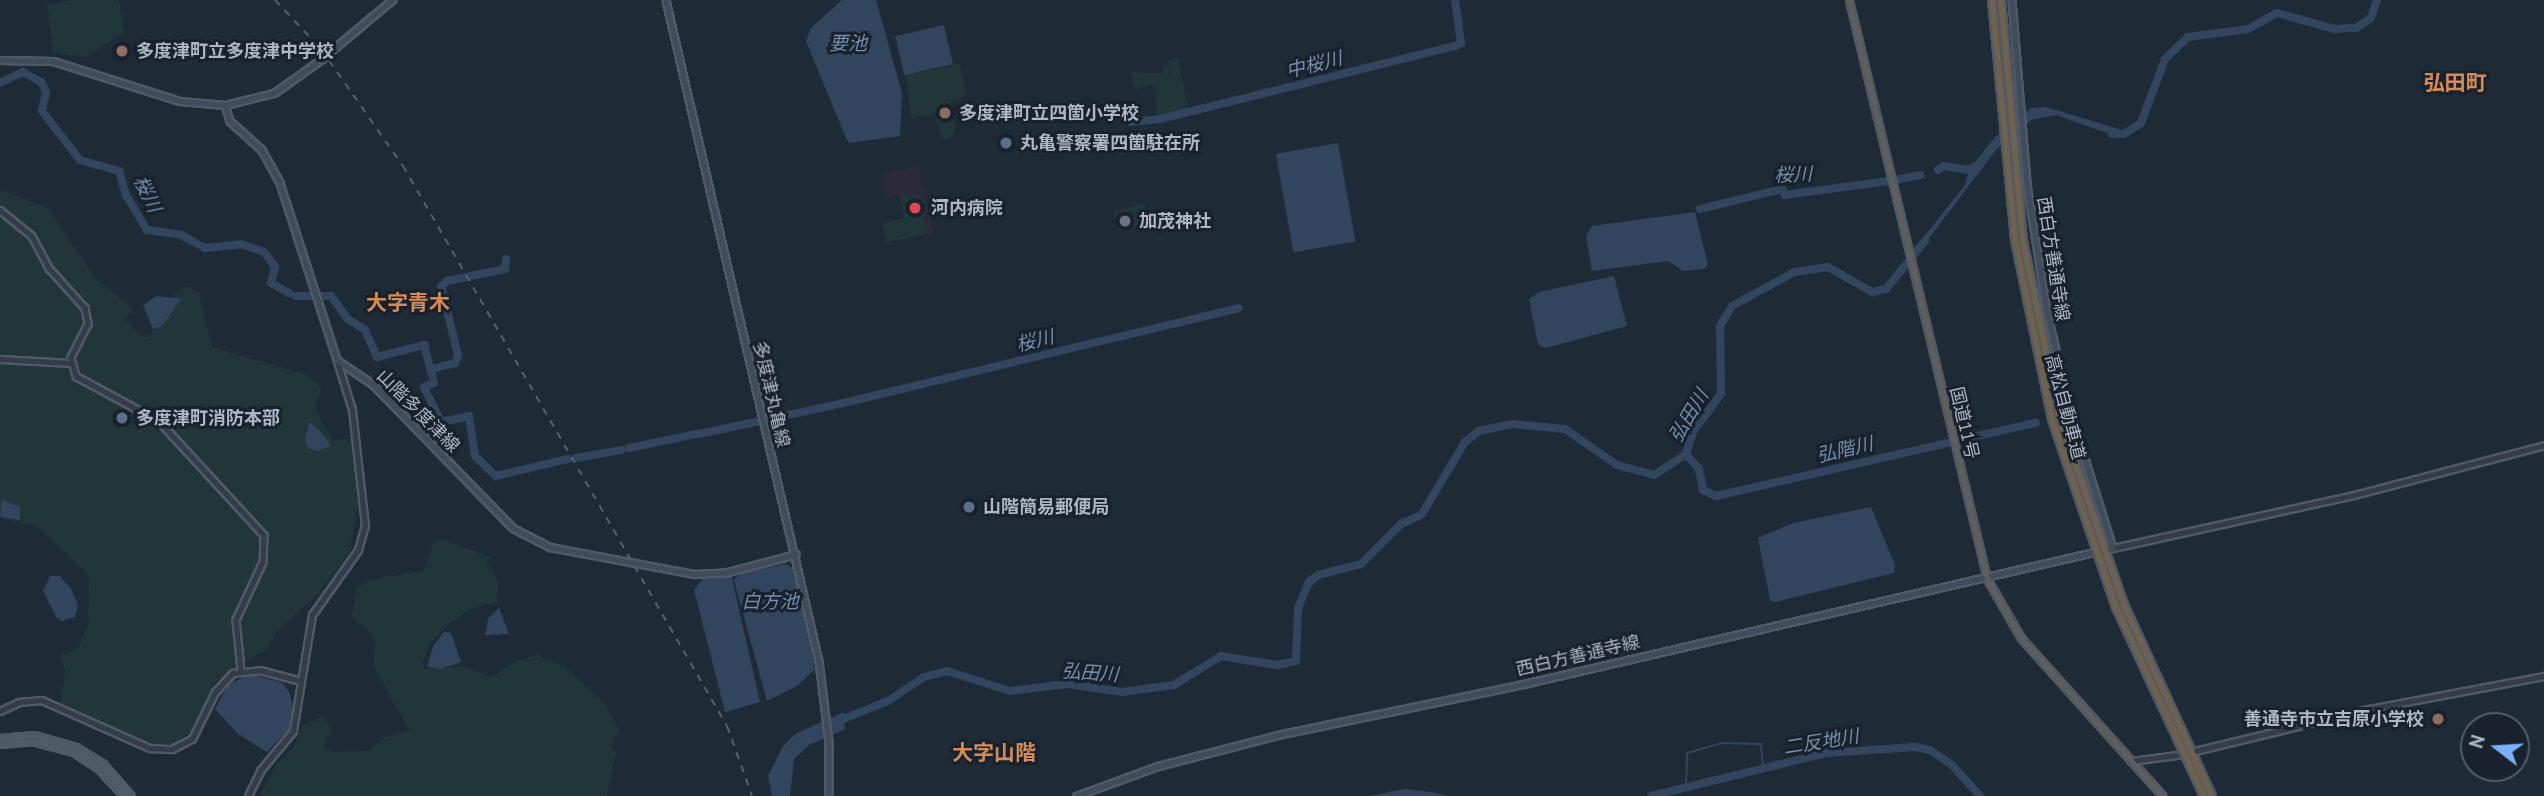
<!DOCTYPE html>
<meta charset="utf-8">
<style>
body{margin:0}
#map{position:relative;width:2544px;height:796px;overflow:hidden;background:#1f2a37;font-family:"PT Sans","Noto Sans JP",sans-serif}
div>[style]{position:absolute}
.medical>*{inset:0;background:#2c2a38}
.green>*{inset:0;background:#213638;transform-origin:0 0}
.water>*{inset:0;background:#32455f;transform-origin:0 0}
.stream>*{height:2px;margin:-1px;padding:0 1px;transform-origin:1px;border-radius:1px;background:#32455f}
.river>*{height:8px;margin:-4px;padding:0 4px;transform-origin:4px;border-radius:4px;background:#32455f}
.roads{filter:drop-shadow(2px 0 #505965) drop-shadow(-2px 0 #505965) drop-shadow(0 2px #505965) drop-shadow(0 -2px #505965)}
.tertiary>*{height:4.5px;margin:-2.25px;padding:0 2.25px;transform-origin:2.25px;border-radius:2.25px;background:#333c47}
.secondary>*{height:4.5px;margin:-2.25px;padding:0 2.25px;transform-origin:2.25px;border-radius:2.25px;background:#404b5b}
.primary>*{height:5px;margin:-2.5px;padding:0 2.5px;transform-origin:2.5px;border-radius:2.5px;background:#505b68}
.trunk>*{height:5px;margin:-2.5px;padding:0 2.5px;transform-origin:2.5px;border-radius:2.5px;background:#5f5e5c}
.motorway>*{height:6px;margin:-3px;padding:0 3px;transform-origin:3px;border-radius:3px;background:#6e614f}
.rail>*{height:2px;margin-top:-1px;transform-origin:0;background:repeating-linear-gradient(90deg,#54606f 0 7px,transparent 0 14px)}
.bridges{filter:drop-shadow(2px 0 #505965) drop-shadow(-2px 0 #505965) drop-shadow(0 2px #505965) drop-shadow(0 -2px #505965)}
.secondary-bridge>*{height:4.5px;margin:-2.25px;padding:0 2.25px;transform-origin:2.25px;border-radius:2.25px;background:#404b5b}
.dots>*{width:19px;height:19px;translate:-50% -50%;box-sizing:border-box;border:4px solid #18212c;border-radius:50%}
span{translate:-50% -50%;white-space:nowrap;text-align:center;line-height:1.15;-webkit-text-stroke:6px #18212c;paint-order:stroke}
.poi-label{font-size:18px;color:#acb6c4;font-weight:700}
.left{translate:0 -50%;text-align:left}
.right{translate:-100% -50%;text-align:right}
.street-label{font-size:18px;color:#acb6c4}
.water-label{font-size:19px;color:#748eae;font-style:italic}
.quarter-label{font-size:21px;color:#d58b57;font-weight:700}
.north{position:absolute;left:2460px;top:712px;width:70px;height:70px;box-sizing:border-box;background:#18212c;border:2px solid #535d69;border-radius:50%;rotate:287deg;font-size:19px;font-weight:700;line-height:28px;text-align:center;color:#acb6c4}
.north::after{content:'';display:block;margin:auto;width:24px;height:32px;background:#7caffa;clip-path:polygon(50% 0,100% 100%,50% 72%,0 100%)}
</style>
<div id="map">
<div class="medical">
<div style="clip-path:polygon(919px 166px,933px 233px,887px 242px,882px 223px,904px 218px,900px 195px,885px 198px,881px 174px)"></div>
</div>
<div class="green">
<div style="clip-path:polygon(74px 0,119px 0,124px 33px,85px 57px,53px 53px,47px 4px)"></div>
<div style="clip-path:polygon(1178px 57px,1188px 108px,1157px 115px,1155px 85px,1135px 89px,1131px 72px,1161px 73px,1166px 63px,1171px 83px,1167px 61px)"></div>
<div style="clip-path:polygon(960px 64px,967px 95px,951px 103px,955px 127px,952px 137px,941px 139px,935px 113px,911px 119px,906px 75px)"></div>
<div style="clip-path:polygon(0 189px,48px 208px,98px 281px,130px 305px,133px 310px,125px 319px,141px 336px,147px 337px,153px 332px,175px 293px,187px 286px,199px 293px,212px 347px,304px 374px,322px 387px,315px 408px,332px 440px,351px 439px,358px 505px,350px 551px,319px 593px,276px 633px,269px 647px,213px 684px,196px 727px,175px 744px,161px 747px,144px 742px,61px 703px,65px 670px,61px 656px,77px 649px,88px 625px,89px 576px,38px 527px,0 517px)"></div>
<div style="clip-path:polygon(918px 194px,927px 234px,887px 242px,882px 223px,904px 218px,900px 195px)"></div>
<div style="left:1145px;top:203px;width:21px;height:33px;rotate:76deg"></div>
<div style="clip-path:polygon(442px 539px,491px 557px,487px 562px,498px 580px,497px 602px,475px 607px,451px 622px,430px 644px,423px 661px,425px 669px,463px 666px,492px 677px,514px 662px,538px 655px,565px 667px,604px 703px,619px 730px,611px 746px,616px 753px,607px 796px,259px 796px,276px 765px,293px 748px,302px 726px,323px 716px,332px 728px,324px 746px,332px 752px,369px 751px,385px 737px,410px 731px,374px 668px,375px 637px,352px 617px,356px 587px,373px 579px,424px 571px,433px 543px)"></div>
</div>
<div class="water">
<div style="clip-path:polygon(842px 0,876px 0,902px 93px,900px 136px,849px 143px,846px 138px,806px 41px,811px 28px)"></div>
<div style="left:944px;top:25px;width:40px;height:50px;rotate:77deg"></div>
<div style="clip-path:polygon(2046px 107px,2122px 130px,2121px 138px,2056px 115px,2031px 120px,1996px 150px,1920px 250px,1915px 248px,1965px 185px,1970px 168px,1996px 136px,2031px 108px)"></div>
<div style="left:1338px;top:143px;width:100px;height:63px;rotate:80deg"></div>
<div style="clip-path:polygon(1695px 212px,1708px 265px,1704px 269px,1683px 271px,1668px 261px,1592px 271px,1586px 236px,1592px 226px)"></div>
<div style="clip-path:polygon(1614px 276px,1627px 326px,1546px 348px,1538px 345px,1529px 299px,1539px 292px)"></div>
<div style="clip-path:polygon(156px 296px,181px 299px,162px 326px,153px 329px,143px 305px)"></div>
<div style="clip-path:polygon(309px 422px,319px 430px,331px 446px,317px 451px,309px 448px,305px 440px)"></div>
<div style="clip-path:polygon(2px 499px,20px 507px,20px 520px,0 517px)"></div>
<div style="clip-path:polygon(1871px 507px,1895px 565px,1894px 573px,1775px 602px,1770px 600px,1758px 538px,1793px 523px)"></div>
<div style="clip-path:polygon(786px 564px,795px 570px,815px 669px,797px 686px,767px 701px,734px 580px,741px 573px)"></div>
<div style="clip-path:polygon(731px 574px,760px 702px,725px 712px,694px 590px,703px 579px)"></div>
<div style="clip-path:polygon(50px 576px,60px 576px,71px 589px,78px 605px,75px 617px,62px 621px,56px 617px,43px 591px)"></div>
<div style="clip-path:polygon(499px 608px,509px 634px,485px 635px,488px 619px)"></div>
<div style="clip-path:polygon(444px 632px,451px 633px,461px 662px,441px 669px,427px 667px,433px 646px)"></div>
<div style="clip-path:polygon(250px 674px,283px 683px,290px 694px,293px 709px,289px 729px,267px 752px,238px 734px,215px 709px,228px 685px)"></div>
<div style="clip-path:polygon(844px 712px,845px 729px,809px 745px,794px 759px,790px 796px,772px 796px,768px 776px,783px 746px,795px 734px)"></div>
<div style="clip-path:polygon(1405px 789px,1431px 792px,1449px 796px,1369px 796px)"></div>
</div>
<div class="stream">
<div style="left:1686px;top:786px;width:33px;rotate:-88deg"></div>
<div style="left:1687px;top:753px;width:35px;rotate:-16deg"></div>
<div style="left:1721px;top:743px;width:40px;rotate:1.4deg"></div>
<div style="left:1761px;top:744px;width:24px;rotate:85deg"></div>
</div>
<div class="river">
<div style="left:0;top:83px;width:25px;rotate:-26deg"></div>
<div style="left:23px;top:72px;width:21px;rotate:29deg"></div>
<div style="left:41px;top:82px;width:11px;rotate:63deg"></div>
<div style="left:46px;top:92px;width:19px;rotate:102deg"></div>
<div style="left:42px;top:111px;width:62px;rotate:52.2deg"></div>
<div style="left:80px;top:160px;width:41px;rotate:15.8deg"></div>
<div style="left:119px;top:171px;width:25px;rotate:74deg"></div>
<div style="left:126px;top:195px;width:41px;rotate:59deg"></div>
<div style="left:147px;top:230px;width:34px;rotate:8deg"></div>
<div style="left:181px;top:235px;width:27px;rotate:28deg"></div>
<div style="left:205px;top:248px;width:36px;rotate:-6deg"></div>
<div style="left:241px;top:244px;width:24px;rotate:19deg"></div>
<div style="left:264px;top:252px;width:19px;rotate:54deg"></div>
<div style="left:275px;top:267px;width:16px;rotate:104deg"></div>
<div style="left:271px;top:283px;width:21px;rotate:29deg"></div>
<div style="left:1131px;top:122px;width:29px;rotate:-6deg"></div>
<div style="left:1160px;top:119px;width:304px;rotate:-13.9deg"></div>
<div style="left:1455px;top:46px;width:7px;rotate:-27deg"></div>
<div style="left:1461px;top:43px;width:43px;rotate:-97.9deg"></div>
<div style="left:2112px;top:134px;width:12px"></div>
<div style="left:2124px;top:134px;width:20px;rotate:-33deg"></div>
<div style="left:2141px;top:123px;width:68px;rotate:-69.4deg"></div>
<div style="left:2165px;top:59px;width:32px;rotate:-44deg"></div>
<div style="left:2188px;top:37px;width:61px;rotate:-7.6deg"></div>
<div style="left:2248px;top:29px;width:33px;rotate:-29deg"></div>
<div style="left:2277px;top:13px;width:59px;rotate:15.7deg"></div>
<div style="left:2334px;top:29px;width:22px;rotate:-3deg"></div>
<div style="left:2356px;top:28px;width:18px;rotate:-34deg"></div>
<div style="left:2371px;top:18px;width:19px;rotate:-72deg"></div>
<div style="left:1938px;top:170px;width:7px;rotate:-34deg"></div>
<div style="left:1944px;top:166px;width:24px;rotate:9deg"></div>
<div style="left:1968px;top:170px;width:10px;rotate:-29deg"></div>
<div style="left:1896px;top:180px;width:25px;rotate:-12deg"></div>
<div style="left:1700px;top:209px;width:84px;rotate:-13.7deg"></div>
<div style="left:1782px;top:189px;width:7px;rotate:63deg"></div>
<div style="left:1785px;top:195px;width:104px;rotate:-7.7deg"></div>
<div style="left:296px;top:296px;width:35px"></div>
<div style="left:331px;top:296px;width:29px;rotate:54deg"></div>
<div style="left:348px;top:319px;width:20px;rotate:33deg"></div>
<div style="left:365px;top:330px;width:30px;rotate:66deg"></div>
<div style="left:377px;top:357px;width:49px;rotate:-14.3deg"></div>
<div style="left:424px;top:345px;width:39px;rotate:75deg"></div>
<div style="left:434px;top:383px;width:11px;rotate:158deg"></div>
<div style="left:424px;top:387px;width:39px;rotate:64deg"></div>
<div style="left:441px;top:422px;width:29px;rotate:-12deg"></div>
<div style="left:469px;top:416px;width:40px;rotate:81.5deg"></div>
<div style="left:475px;top:456px;width:29px;rotate:44deg"></div>
<div style="left:496px;top:476px;width:74px;rotate:-13.3deg"></div>
<div style="left:432px;top:369px;width:24px;rotate:-15deg"></div>
<div style="left:455px;top:363px;width:9px;rotate:-69deg"></div>
<div style="left:458px;top:355px;width:71px;rotate:-103.8deg"></div>
<div style="left:441px;top:286px;width:8px;rotate:-40deg"></div>
<div style="left:447px;top:281px;width:59px;rotate:-11.7deg"></div>
<div style="left:505px;top:269px;width:10px;rotate:-84deg"></div>
<div style="left:839px;top:404px;width:411px;rotate:-13.5deg"></div>
<div style="left:699px;top:434px;width:138px;rotate:-12.1deg"></div>
<div style="left:629px;top:448px;width:68px;rotate:-11.8deg"></div>
<div style="left:1686px;top:454px;width:20px;rotate:49deg"></div>
<div style="left:1699px;top:469px;width:21px;rotate:79deg"></div>
<div style="left:1703px;top:490px;width:14px;rotate:25deg"></div>
<div style="left:1716px;top:496px;width:328px;rotate:-12.9deg"></div>
<div style="left:576px;top:458px;width:46px;rotate:-10.1deg"></div>
<div style="left:836px;top:722px;width:56px;rotate:-22deg"></div>
<div style="left:888px;top:701px;width:43px;rotate:-33.7deg"></div>
<div style="left:924px;top:677px;width:24px;rotate:-15deg"></div>
<div style="left:947px;top:671px;width:66px;rotate:17.6deg"></div>
<div style="left:1010px;top:691px;width:58px;rotate:-6.9deg"></div>
<div style="left:1068px;top:684px;width:55px;rotate:8.4deg"></div>
<div style="left:1122px;top:692px;width:52px;rotate:-7.7deg"></div>
<div style="left:1174px;top:685px;width:55px;rotate:-31.7deg"></div>
<div style="left:1221px;top:656px;width:57px;rotate:9.1deg"></div>
<div style="left:1277px;top:665px;width:19px;rotate:-12deg"></div>
<div style="left:1296px;top:661px;width:53px;rotate:-87.8deg"></div>
<div style="left:1298px;top:608px;width:28px;rotate:-67deg"></div>
<div style="left:1309px;top:582px;width:11px;rotate:-38deg"></div>
<div style="left:1318px;top:575px;width:44px;rotate:-14.3deg"></div>
<div style="left:1361px;top:564px;width:57px;rotate:-45deg"></div>
<div style="left:1401px;top:524px;width:23px;rotate:-25deg"></div>
<div style="left:1422px;top:514px;width:84px;rotate:-59.2deg"></div>
<div style="left:1465px;top:442px;width:18px;rotate:-38deg"></div>
<div style="left:1479px;top:431px;width:35px;rotate:-12deg"></div>
<div style="left:1513px;top:424px;width:52px;rotate:5.5deg"></div>
<div style="left:1565px;top:429px;width:63px;rotate:34.7deg"></div>
<div style="left:1617px;top:465px;width:38px;rotate:15deg"></div>
<div style="left:1654px;top:475px;width:38px;rotate:-33deg"></div>
<div style="left:1686px;top:454px;width:25px;rotate:-72deg"></div>
<div style="left:1694px;top:430px;width:45px;rotate:-53.1deg"></div>
<div style="left:1721px;top:394px;width:68px;rotate:-90.8deg"></div>
<div style="left:1720px;top:326px;width:23px;rotate:-59deg"></div>
<div style="left:1732px;top:306px;width:71px;rotate:-28.7deg"></div>
<div style="left:1794px;top:272px;width:34px;rotate:-8deg"></div>
<div style="left:1828px;top:267px;width:51px;rotate:29.6deg"></div>
<div style="left:1872px;top:292px;width:14px;rotate:-12deg"></div>
<div style="left:1886px;top:289px;width:62px;rotate:-50.9deg"></div>
<div style="left:1651px;top:796px;width:180px;rotate:-13.8deg"></div>
<div style="left:1826px;top:753px;width:89px;rotate:-3.9deg"></div>
<div style="left:1915px;top:747px;width:15px;rotate:11deg"></div>
<div style="left:1930px;top:750px;width:27px;rotate:34deg"></div>
<div style="left:1952px;top:765px;width:42px;rotate:47.9deg"></div>
</div>
<div class="roads">
<div class="tertiary">
<div style="left:0;top:210px;width:41px;rotate:39.1deg"></div>
<div style="left:32px;top:236px;width:36px;rotate:62deg"></div>
<div style="left:49px;top:268px;width:54px;rotate:48deg"></div>
<div style="left:85px;top:308px;width:16px;rotate:79deg"></div>
<div style="left:88px;top:324px;width:38px;rotate:117deg"></div>
<div style="left:71px;top:358px;width:19px;rotate:74deg"></div>
<div style="left:76px;top:376px;width:94px;rotate:28.5deg"></div>
<div style="left:159px;top:421px;width:155px;rotate:47.4deg"></div>
<div style="left:264px;top:535px;width:27px;rotate:92deg"></div>
<div style="left:263px;top:562px;width:64px;rotate:115deg"></div>
<div style="left:236px;top:620px;width:50px;rotate:84.3deg"></div>
<div style="left:0;top:359px;width:71px;rotate:3.2deg"></div>
<div style="left:2113px;top:548px;width:247px;rotate:-12.4deg"></div>
<div style="left:2354px;top:495px;width:196px;rotate:-14.7deg"></div>
<div style="left:0;top:711px;width:21px;rotate:-25deg"></div>
<div style="left:19px;top:702px;width:23px;rotate:-5deg"></div>
<div style="left:42px;top:700px;width:118px;rotate:24deg"></div>
<div style="left:150px;top:748px;width:22px;rotate:3deg"></div>
<div style="left:172px;top:749px;width:22px;rotate:-27deg"></div>
<div style="left:192px;top:739px;width:52px;rotate:-63.9deg"></div>
<div style="left:215px;top:692px;width:26px;rotate:-47deg"></div>
<div style="left:233px;top:673px;width:27px;rotate:-6deg"></div>
<div style="left:260px;top:670px;width:42px;rotate:15deg"></div>
<div style="left:2195px;top:751px;width:179px;rotate:-13.6deg"></div>
<div style="left:2369px;top:709px;width:178px;rotate:-10.7deg"></div>
<div style="left:2131px;top:761px;width:46px;rotate:-7.4deg"></div>
<div style="left:248px;top:796px;width:28px;rotate:-64deg"></div>
<div style="left:260px;top:771px;width:52px;rotate:-50.5deg"></div>
<div style="left:293px;top:731px;width:118px;rotate:-80.7deg"></div>
<div style="left:312px;top:615px;width:80px;rotate:-54.7deg"></div>
<div style="left:358px;top:550px;width:25px;rotate:-74deg"></div>
<div style="left:365px;top:526px;width:117px;rotate:-96.4deg"></div>
<div style="left:352px;top:410px;width:51px;rotate:-107deg"></div>
</div>
<div class="secondary">
<div style="left:666px;top:0;width:678px;rotate:76.97deg"></div>
<div style="left:819px;top:661px;width:82px;rotate:83deg"></div>
<div style="left:829px;top:742px;width:54px;rotate:90deg"></div>
<div style="left:2012px;top:0;width:185px;rotate:85.3deg"></div>
<div style="left:2027px;top:184px;width:129px;rotate:81.1deg"></div>
<div style="left:2047px;top:311px;width:106px;rotate:76.9deg"></div>
<div style="left:2071px;top:414px;width:140px;rotate:72.6deg"></div>
<div style="left:2113px;top:548px;width:6px;rotate:162deg"></div>
<div style="left:331px;top:51px;width:80px;rotate:-39.9deg"></div>
<div style="left:0;top:60px;width:53px;rotate:1.1deg"></div>
<div style="left:53px;top:61px;width:133px;rotate:17.5deg"></div>
<div style="left:180px;top:101px;width:45px;rotate:5.1deg"></div>
<div style="left:225px;top:105px;width:50px;rotate:-13.8deg"></div>
<div style="left:274px;top:93px;width:59px;rotate:-35.3deg"></div>
<div style="left:225px;top:105px;width:17px;rotate:73deg"></div>
<div style="left:230px;top:121px;width:43px;rotate:42.2deg"></div>
<div style="left:262px;top:150px;width:38px;rotate:61deg"></div>
<div style="left:280px;top:183px;width:186px;rotate:72.1deg"></div>
<div style="left:337px;top:360px;width:45px;rotate:34deg"></div>
<div style="left:374px;top:385px;width:199px;rotate:45.8deg"></div>
<div style="left:513px;top:528px;width:42px;rotate:27.2deg"></div>
<div style="left:550px;top:547px;width:147px;rotate:10.6deg"></div>
<div style="left:694px;top:574px;width:34px;rotate:-3deg"></div>
<div style="left:728px;top:572px;width:70px;rotate:-14.8deg"></div>
<div style="left:1076px;top:796px;width:87px;rotate:-20.1deg"></div>
<div style="left:1158px;top:766px;width:128px;rotate:-14.5deg"></div>
<div style="left:1282px;top:734px;width:255px;rotate:-11.7deg"></div>
<div style="left:1532px;top:682px;width:573px;rotate:-13.02deg"></div>
</div>
<div class="primary">
<div style="left:0;top:738px;width:34px;rotate:-5deg"></div>
<div style="left:34px;top:735px;width:44px;rotate:15.9deg"></div>
<div style="left:76px;top:747px;width:32px;rotate:32deg"></div>
<div style="left:103px;top:764px;width:43px;rotate:48.8deg"></div>
<div style="left:0;top:744px;width:32px;rotate:-5deg"></div>
<div style="left:32px;top:741px;width:42px;rotate:15deg"></div>
<div style="left:73px;top:752px;width:30px;rotate:33deg"></div>
<div style="left:98px;top:768px;width:38px;rotate:47deg"></div>
</div>
<div class="trunk">
<div style="left:1849px;top:0;width:595px;rotate:76.59deg"></div>
<div style="left:1987px;top:579px;width:68px;rotate:60deg"></div>
<div style="left:2021px;top:638px;width:212px;rotate:48.1deg"></div>
</div>
<div class="motorway">
<div style="left:1992px;top:0;width:241px;rotate:84.5deg"></div>
<div style="left:2015px;top:240px;width:183px;rotate:78.3deg"></div>
<div style="left:2052px;top:419px;width:199px;rotate:71.2deg"></div>
<div style="left:2116px;top:607px;width:208px;rotate:65deg"></div>
<div style="left:2001px;top:0;width:242px;rotate:84.8deg"></div>
<div style="left:2023px;top:241px;width:182px;rotate:78.3deg"></div>
<div style="left:2060px;top:419px;width:197px;rotate:71deg"></div>
<div style="left:2124px;top:605px;width:210px;rotate:65.3deg"></div>
</div>
</div>
<div class="rail">
<div style="left:275px;top:0;width:67px;rotate:46.8deg"></div>
<div style="left:321px;top:49px;width:143px;rotate:55deg"></div>
<div style="left:403px;top:166px;width:647px;rotate:59.95deg"></div>
<div style="left:727px;top:726px;width:74px;rotate:70.3deg"></div>
</div>
<div class="bridges">
<div class="secondary-bridge">
<div style="left:322px;top:59px;width:12px;rotate:-42deg"></div>
</div>
</div>
<div class="dots">
<div style="left:122px;top:51px;background:#8d6e63"></div>
<div style="left:945px;top:113px;background:#8d6e63"></div>
<div style="left:1006px;top:143px;background:#5c6f8a"></div>
<div style="left:915px;top:208px;background:#e0444e"></div>
<div style="left:1125px;top:221px;background:#6b7280"></div>
<div style="left:122px;top:418px;background:#5c6f8a"></div>
<div style="left:969px;top:507px;background:#5c6f8a"></div>
<div style="left:2438px;top:719px;background:#8d6e63"></div>
</div>
<div class="poi-label">
<span class="left" style="left:136px;top:51px">多度津町立多度津中学校</span>
<span class="left" style="left:959px;top:113px">多度津町立四箇小学校</span>
<span class="left" style="left:1020px;top:143px">丸亀警察署四箇駐在所</span>
<span class="left" style="left:931px;top:208px">河内病院</span>
<span class="left" style="left:1139px;top:221px">加茂神社</span>
<span class="left" style="left:136px;top:418px">多度津町消防本部</span>
<span class="left" style="left:983px;top:507px">山階簡易郵便局</span>
<span class="right" style="left:2424px;top:719px">善通寺市立吉原小学校</span>
</div>
<div class="street-label">
<span style="left:2053px;top:259px;rotate:81deg">西白方善通寺線</span>
<span style="left:771px;top:394px;rotate:77deg">多度津丸亀線</span>
<span style="left:2065px;top:407px;rotate:75deg">高松自動車道</span>
<span style="left:418px;top:411px;rotate:45deg">山階多度津線</span>
<span style="left:1964px;top:423px;rotate:77deg">国道11号</span>
<span style="left:1578px;top:656px;rotate:-13deg">西白方善通寺線</span>
</div>
<div class="water-label">
<span style="left:848px;top:44px">要池</span>
<span style="left:1314px;top:65px;rotate:-14deg">中桜川</span>
<span style="left:1793px;top:175px;rotate:-2deg">桜川</span>
<span style="left:147px;top:194px;rotate:64deg">桜川</span>
<span style="left:1035px;top:341px;rotate:-14deg">桜川</span>
<span style="left:1689px;top:416px;rotate:-59deg">弘田川</span>
<span style="left:1845px;top:450px;rotate:-13deg">弘階川</span>
<span style="left:770px;top:602px">白方池</span>
<span style="left:1090px;top:673px;rotate:4deg">弘田川</span>
<span style="left:1821px;top:742px;rotate:-9deg">二反地川</span>
</div>
<div class="quarter-label">
<span style="left:2455px;top:83px">弘田町</span>
<span style="left:408px;top:303px">大字青木</span>
<span style="left:994px;top:753px">大字山階</span>
</div>
<div class="north">N</div>
</div>
